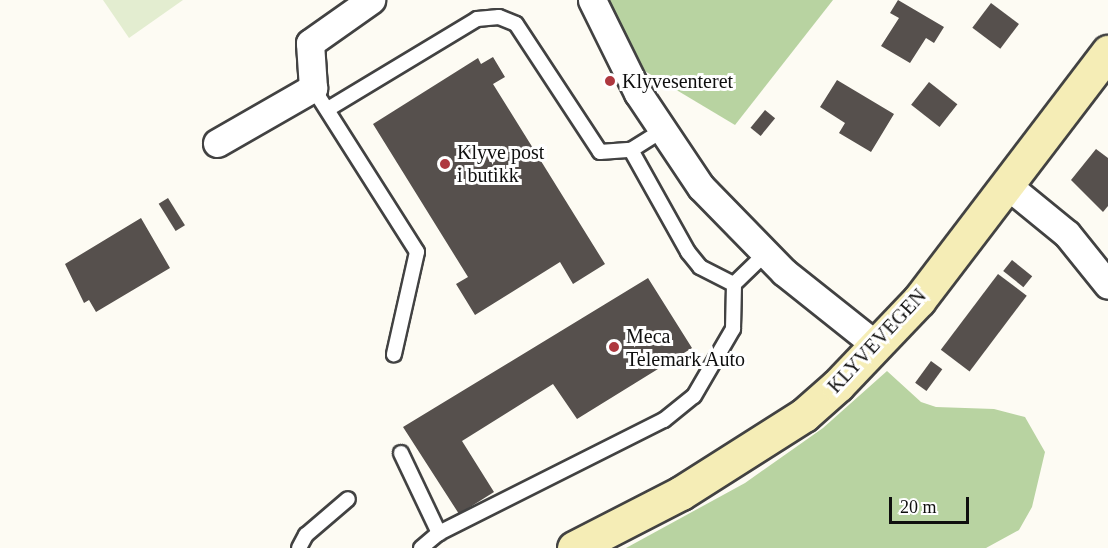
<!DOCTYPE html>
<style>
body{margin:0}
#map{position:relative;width:1108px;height:548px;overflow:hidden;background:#fdfbf3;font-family:Georgia,serif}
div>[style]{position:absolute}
.forest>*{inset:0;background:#b8d3a1}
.pitch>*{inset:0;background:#e3edd0}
.building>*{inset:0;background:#56504d;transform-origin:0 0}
.roads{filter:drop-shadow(2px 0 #424242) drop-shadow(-2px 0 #424242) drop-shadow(0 2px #424242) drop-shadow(0 -2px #424242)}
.lane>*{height:14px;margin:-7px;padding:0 7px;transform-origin:7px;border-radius:7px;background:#fff}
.street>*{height:27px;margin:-13.5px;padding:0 13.5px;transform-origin:13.5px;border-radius:13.5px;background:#fff}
.secondary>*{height:33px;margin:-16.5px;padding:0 16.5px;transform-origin:16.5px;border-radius:16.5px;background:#f5edb6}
.dots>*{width:16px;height:16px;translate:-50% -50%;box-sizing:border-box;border:3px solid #fff;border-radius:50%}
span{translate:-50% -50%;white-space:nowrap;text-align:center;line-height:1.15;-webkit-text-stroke:6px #fff;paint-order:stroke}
.poi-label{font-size:20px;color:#0f0f0f}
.left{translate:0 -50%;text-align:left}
.street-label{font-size:20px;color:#0f0f0f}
.scale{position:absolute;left:889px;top:497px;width:80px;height:27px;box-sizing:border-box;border:3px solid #0f0f0f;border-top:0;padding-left:8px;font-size:18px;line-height:21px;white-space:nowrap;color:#0f0f0f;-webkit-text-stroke:4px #fff;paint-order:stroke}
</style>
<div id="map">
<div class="forest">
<div style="clip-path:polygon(607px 0,833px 0,735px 125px,643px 70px)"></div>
<div style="clip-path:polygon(887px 371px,921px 402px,936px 407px,994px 409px,1025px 417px,1045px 452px,1032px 507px,1019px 530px,986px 548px,626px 548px,745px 483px,823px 428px)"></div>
</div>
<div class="pitch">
<div style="clip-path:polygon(103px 0,183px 0,129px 38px)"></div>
</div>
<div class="building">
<div style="clip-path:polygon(898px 0,944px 27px,934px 43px,926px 38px,910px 63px,881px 46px,899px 18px,890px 13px)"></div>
<div style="left:991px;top:3px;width:35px;height:31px;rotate:37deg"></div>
<div style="clip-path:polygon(493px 57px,505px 77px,493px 84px,605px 264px,573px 284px,560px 262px,475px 315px,456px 284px,468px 277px,373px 124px,478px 58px,481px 64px)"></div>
<div style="clip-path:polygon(837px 80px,894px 114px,871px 152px,839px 133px,845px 123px,820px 107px)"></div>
<div style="left:929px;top:82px;width:36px;height:29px;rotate:38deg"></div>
<div style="left:765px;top:110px;width:13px;height:23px;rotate:39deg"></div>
<div style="clip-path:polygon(1096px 149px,1108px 158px,1108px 206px,1103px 212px,1071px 180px)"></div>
<div style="left:168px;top:198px;width:32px;height:11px;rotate:58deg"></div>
<div style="clip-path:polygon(141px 218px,170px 268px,96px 312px,89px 300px,84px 303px,65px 264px)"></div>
<div style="left:1012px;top:260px;width:26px;height:14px;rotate:39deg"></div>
<div style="left:998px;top:274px;width:36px;height:95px;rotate:37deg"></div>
<div style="clip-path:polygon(648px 278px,692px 348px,577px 419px,553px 384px,462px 441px,494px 492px,459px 514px,403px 427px)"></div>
<div style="left:931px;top:361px;width:14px;height:27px;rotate:36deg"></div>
</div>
<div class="roads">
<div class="lane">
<div style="left:313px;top:88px;width:194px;rotate:57.6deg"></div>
<div style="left:417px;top:252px;width:105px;rotate:102.7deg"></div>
<div style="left:328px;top:109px;width:174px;rotate:-31.1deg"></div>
<div style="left:477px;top:19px;width:22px;rotate:-5deg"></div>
<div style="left:499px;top:17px;width:18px;rotate:22deg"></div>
<div style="left:516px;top:24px;width:153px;rotate:56.7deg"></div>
<div style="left:600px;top:152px;width:31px;rotate:-4deg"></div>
<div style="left:631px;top:150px;width:36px;rotate:-32deg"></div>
<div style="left:631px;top:150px;width:117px;rotate:60.8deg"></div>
<div style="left:688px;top:252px;width:19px;rotate:51deg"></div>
<div style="left:700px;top:267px;width:38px;rotate:27deg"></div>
<div style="left:401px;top:453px;width:89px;rotate:64.6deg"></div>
<div style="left:299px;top:548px;width:15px;rotate:-62deg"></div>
<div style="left:306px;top:535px;width:55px;rotate:-40.6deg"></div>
<div style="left:421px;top:548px;width:23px;rotate:-40deg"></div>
<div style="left:439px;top:533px;width:252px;rotate:-26.7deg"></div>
<div style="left:664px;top:420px;width:38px;rotate:-39deg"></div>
<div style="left:694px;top:396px;width:78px;rotate:-59.8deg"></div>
<div style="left:733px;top:329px;width:45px;rotate:-88.7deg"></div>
<div style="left:734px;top:284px;width:45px;rotate:-44.1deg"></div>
</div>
<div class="street">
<div style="left:592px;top:0;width:104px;rotate:63.7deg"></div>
<div style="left:638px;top:93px;width:113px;rotate:56.2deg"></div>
<div style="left:701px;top:187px;width:119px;rotate:45.7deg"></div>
<div style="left:784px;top:272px;width:119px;rotate:38.5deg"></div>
<div style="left:217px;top:143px;width:111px;rotate:-29.8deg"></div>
<div style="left:313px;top:88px;width:45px;rotate:-93.8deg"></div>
<div style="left:310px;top:43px;width:75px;rotate:-35.2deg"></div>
<div style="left:1007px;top:185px;width:77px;rotate:39.2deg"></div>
<div style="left:1067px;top:234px;width:65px;rotate:51.2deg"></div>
</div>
<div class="secondary">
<div style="left:574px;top:548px;width:120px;rotate:-27.2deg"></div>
<div style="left:681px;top:493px;width:146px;rotate:-32.4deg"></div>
<div style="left:804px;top:415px;width:45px;rotate:-41.4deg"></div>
<div style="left:838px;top:385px;width:117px;rotate:-46.4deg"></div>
<div style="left:919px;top:300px;width:312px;rotate:-52.7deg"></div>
</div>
</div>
<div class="dots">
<div style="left:610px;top:81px;background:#ae383f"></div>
<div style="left:445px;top:164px;background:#ae383f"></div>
<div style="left:614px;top:347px;background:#ae383f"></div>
</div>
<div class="poi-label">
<span class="left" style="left:622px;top:81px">Klyvesenteret</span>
<span class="left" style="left:457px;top:164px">Klyve post<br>i butikk</span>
<span class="left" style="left:626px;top:348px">Meca<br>Telemark Auto</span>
</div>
<div class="street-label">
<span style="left:877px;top:341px;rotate:-47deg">KLYVEVEGEN</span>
</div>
<div class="scale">20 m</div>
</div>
